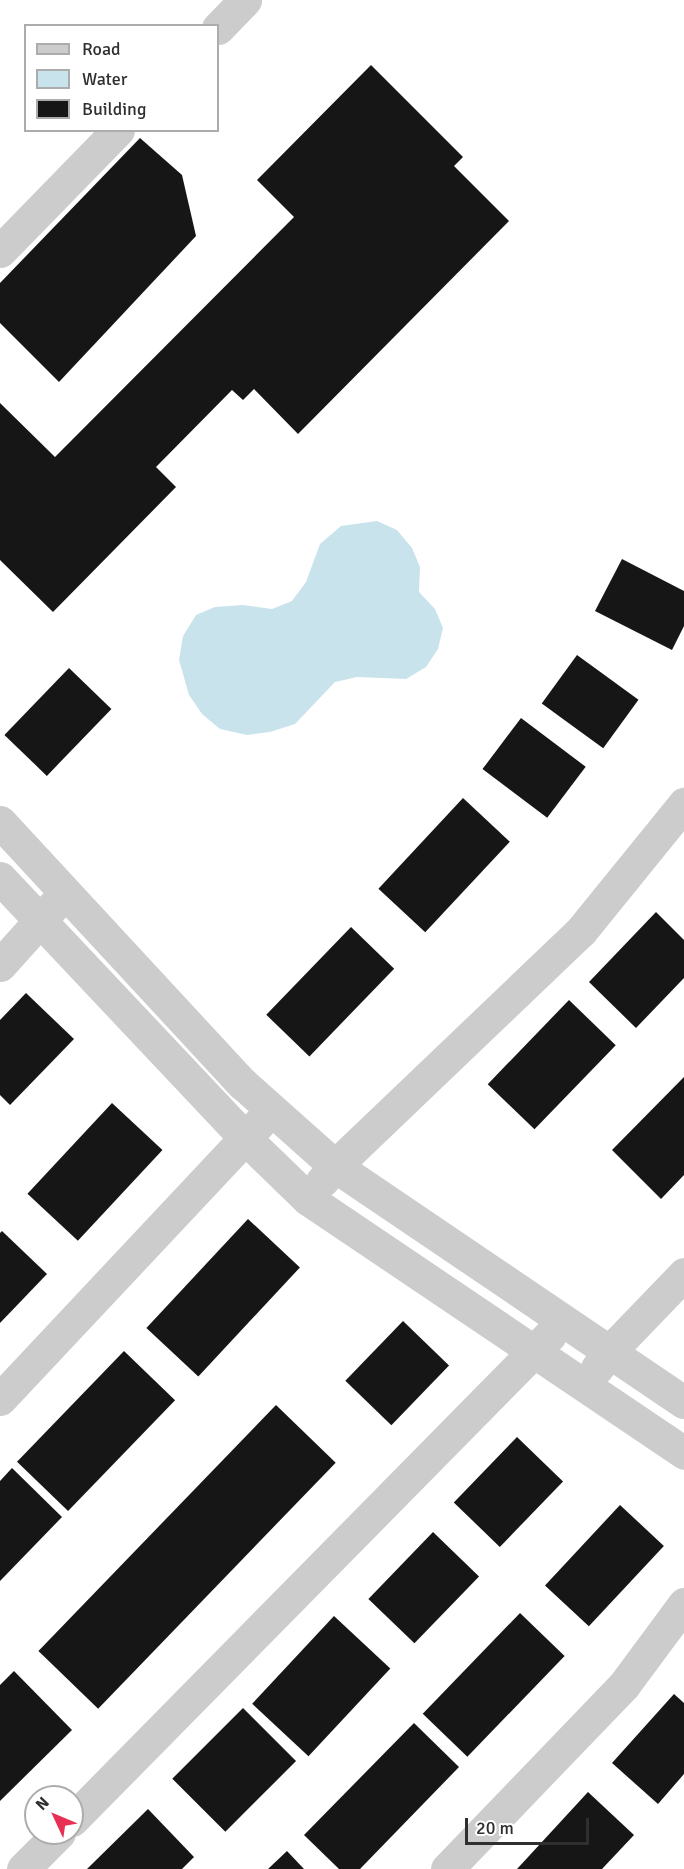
<!DOCTYPE html>
<style>
body{margin:0}
#map{position:relative;width:684px;height:1869px;overflow:hidden;background:#fff;font-family:Signika,sans-serif}
div>[style]{position:absolute}
.water>*{inset:0;background:#c9e3ec}
.building>*{inset:0;background:#161616;transform-origin:0 0}
.minor>*{height:33px;margin:-16.5px;padding:0 16.5px;transform-origin:16.5px;border-radius:16.5px;background:#ccc}
span{translate:-50% -50%;white-space:nowrap;text-align:center;line-height:1.15;-webkit-text-stroke:6px #fff;paint-order:stroke}
.legend{position:absolute;left:24px;top:24px;width:195px;height:108px;box-sizing:border-box;background:#fff;border:2px solid #acacac;margin:0;padding:8px 10px;list-style:none;font-size:18px;color:#2f2f2f}
.legend li{display:flex;align-items:center;gap:12px;height:30px}
.legend b{width:30px;border:2px solid #acacac}
.north{position:absolute;left:24px;top:1785px;width:60px;height:60px;box-sizing:border-box;background:#fff;border:2px solid #acacac;border-radius:50%;rotate:314deg;font-size:16px;font-weight:700;line-height:24px;text-align:center;color:#2f2f2f}
.north::after{content:'';display:block;margin:auto;width:21px;height:27px;background:#e73054;clip-path:polygon(50% 0,100% 100%,50% 72%,0 100%)}
.scale{position:absolute;left:465px;top:1818px;width:124px;height:27px;box-sizing:border-box;border:3px solid #2f2f2f;border-top:0;padding-left:8px;font-size:18px;line-height:21px;white-space:nowrap;color:#2f2f2f;-webkit-text-stroke:4px #fff;paint-order:stroke}
</style>
<div id="map">
<div class="water">
<div style="clip-path:polygon(377px 521px,397px 530px,412px 548px,420px 567px,419px 592px,435px 609px,443px 628px,438px 649px,426px 667px,406px 679px,357px 677px,335px 682px,295px 724px,270px 732px,247px 735px,220px 729px,202px 714px,189px 695px,179px 660px,183px 636px,196px 615px,215px 607px,243px 605px,272px 609px,292px 601px,306px 582px,320px 544px,341px 526px)"></div>
</div>
<div class="building">
<div style="clip-path:polygon(371px 65px,463px 157px,454px 166px,509px 221px,298px 434px,254px 389px,243px 400px,232px 390px,156px 467px,176px 487px,53px 612px,0 560px,0 403px,55px 457px,294px 217px,257px 180px)"></div>
<div style="clip-path:polygon(140px 138px,182px 175px,196px 236px,59px 382px,0 323px,0 283px)"></div>
<div style="clip-path:polygon(622px 559px,684px 591px,684px 626px,672px 650px,595px 611px)"></div>
<div style="left:577px;top:655px;width:76px;height:60px;rotate:36deg"></div>
<div style="left:69px;top:668px;width:59px;height:93px;rotate:44deg"></div>
<div style="left:521px;top:718px;width:81px;height:64px;rotate:37deg"></div>
<div style="left:463px;top:798px;width:64px;height:124px;rotate:43deg"></div>
<div style="clip-path:polygon(656px 912px,684px 940px,684px 978px,636px 1028px,589px 982px)"></div>
<div style="left:351px;top:927px;width:60px;height:122px;rotate:44deg"></div>
<div style="clip-path:polygon(26px 993px,74px 1039px,10px 1105px,0 1095px,0 1020px)"></div>
<div style="left:569px;top:1000px;width:65px;height:117px;rotate:44deg"></div>
<div style="clip-path:polygon(684px 1077px,684px 1175px,661px 1199px,612px 1150px)"></div>
<div style="left:112px;top:1103px;width:69px;height:124px;rotate:43deg"></div>
<div style="left:248px;top:1219px;width:71px;height:149px;rotate:43deg"></div>
<div style="clip-path:polygon(2px 1231px,47px 1274px,0 1323px,0 1233px)"></div>
<div style="left:403px;top:1321px;width:64px;height:83px;rotate:44deg"></div>
<div style="left:124px;top:1351px;width:71px;height:154px;rotate:44deg"></div>
<div style="left:276px;top:1405px;width:83px;height:342px;rotate:44deg"></div>
<div style="left:517px;top:1437px;width:64px;height:91px;rotate:44deg"></div>
<div style="clip-path:polygon(12px 1468px,62px 1517px,0 1581px,0 1481px)"></div>
<div style="left:620px;top:1505px;width:60px;height:110px;rotate:43deg"></div>
<div style="left:433px;top:1532px;width:64px;height:93px;rotate:44deg"></div>
<div style="left:520px;top:1613px;width:62px;height:140px;rotate:44deg"></div>
<div style="left:334px;top:1616px;width:77px;height:120px;rotate:43deg"></div>
<div style="clip-path:polygon(14px 1671px,72px 1730px,0 1801px,0 1685px)"></div>
<div style="clip-path:polygon(674px 1694px,684px 1703px,684px 1774px,658px 1804px,612px 1763px)"></div>
<div style="left:243px;top:1708px;width:75px;height:100px;rotate:45deg"></div>
<div style="clip-path:polygon(414px 1723px,459px 1767px,360px 1869px,339px 1869px,304px 1835px)"></div>
<div style="clip-path:polygon(588px 1792px,634px 1835px,602px 1869px,517px 1869px)"></div>
<div style="clip-path:polygon(148px 1809px,194px 1857px,182px 1869px,87px 1869px)"></div>
<div style="clip-path:polygon(287px 1851px,304px 1869px,268px 1869px)"></div>
</div>
<div class="minor">
<div style="left:218px;top:28px;width:39px;rotate:-46deg"></div>
<div style="left:0;top:251px;width:169px;rotate:-45.7deg"></div>
<div style="left:0;top:822px;width:357px;rotate:47.2deg"></div>
<div style="left:243px;top:1084px;width:123px;rotate:41.7deg"></div>
<div style="left:335px;top:1166px;width:421px;rotate:34.1deg"></div>
<div style="left:0;top:878px;width:359px;rotate:46.7deg"></div>
<div style="left:246px;top:1139px;width:86px;rotate:44.1deg"></div>
<div style="left:308px;top:1199px;width:454px;rotate:34deg"></div>
<div style="left:0;top:965px;width:82px;rotate:-48deg"></div>
<div style="left:322px;top:1181px;width:20px;rotate:-49deg"></div>
<div style="left:335px;top:1166px;width:340px;rotate:-43.7deg"></div>
<div style="left:581px;top:931px;width:164px;rotate:-51deg"></div>
<div style="left:597px;top:1368px;width:21px;rotate:-53deg"></div>
<div style="left:610px;top:1351px;width:107px;rotate:-46.1deg"></div>
<div style="left:0;top:1399px;width:380px;rotate:-46.8deg"></div>
<div style="left:72px;top:1820px;width:681px;rotate:-45.42deg"></div>
<div style="left:23px;top:1869px;width:51px;rotate:-45deg"></div>
<div style="left:447px;top:1869px;width:255px;rotate:-46.1deg"></div>
<div style="left:624px;top:1685px;width:101px;rotate:-53.5deg"></div>
</div>
<ul class="legend">
<li><b style="height:8px;background:#ccc"></b>Road</li>
<li><b style="height:16px;background:#c9e3ec"></b>Water</li>
<li><b style="height:16px;background:#161616"></b>Building</li>
</ul>
<div class="north">N</div>
<div class="scale">20 m</div>
</div>
